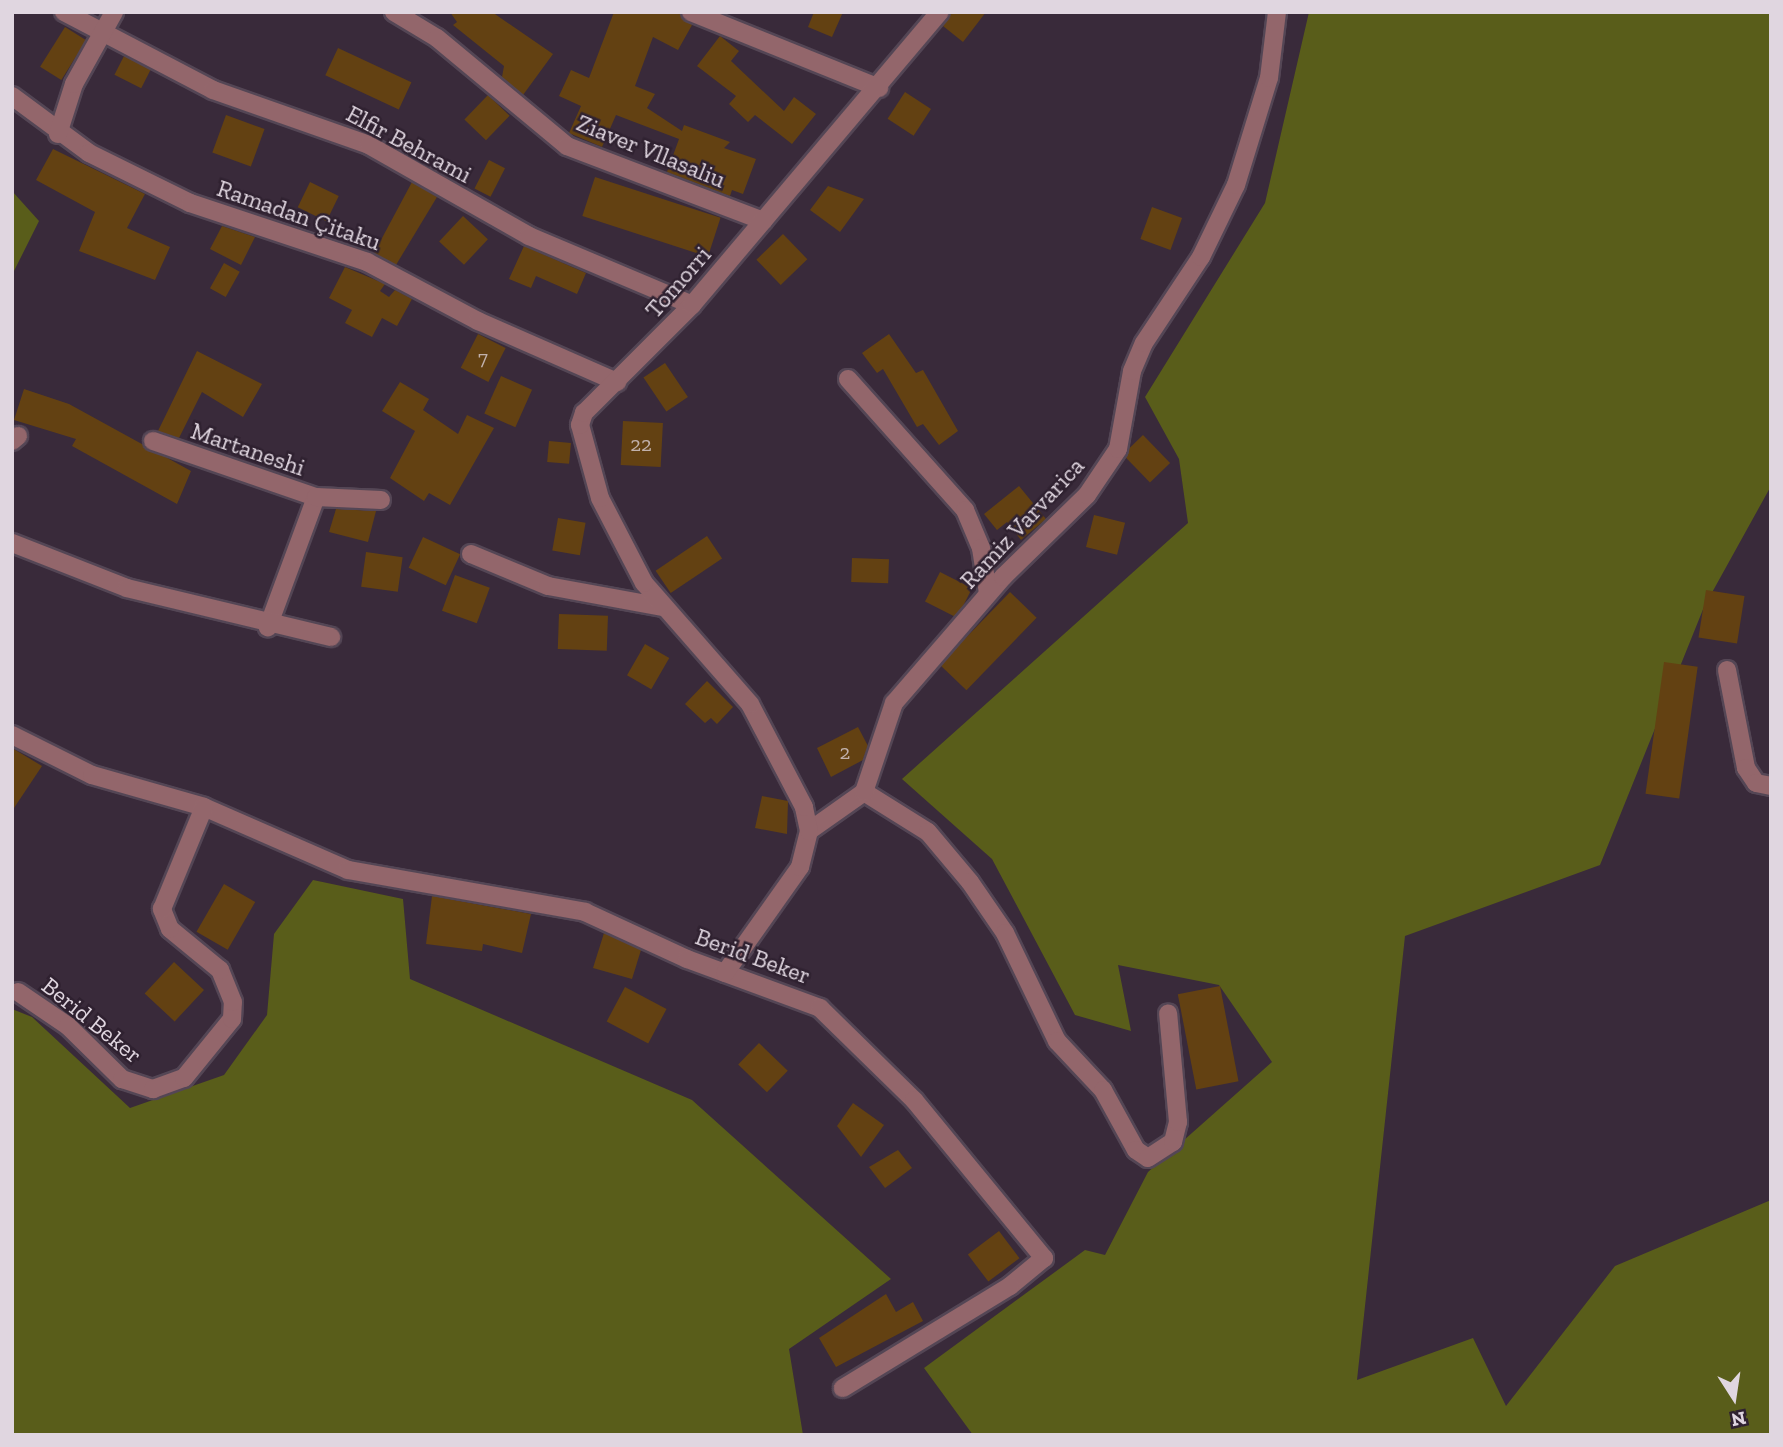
<!DOCTYPE html>
<meta charset="utf-8">
<style>
body{margin:0}
#map{position:relative;width:1783px;height:1447px;overflow:hidden;background:#392a3a;font-family:"Zilla Slab",serif}
div>[style]{position:absolute}
.green>*{inset:0;background:#595d1a}
.building>*{inset:0;background:#634112;transform-origin:0 0}
.roads{filter:drop-shadow(2px 0 #544655) drop-shadow(-2px 0 #544655) drop-shadow(0 2px #544655) drop-shadow(0 -2px #544655)}
.minor>*{height:18px;margin:-9px;padding:0 9px;transform-origin:9px;border-radius:9px;background:#93666b}
span{translate:-50% -50%;white-space:nowrap;text-align:center;line-height:1.15;-webkit-text-stroke:5px #2f2130;paint-order:stroke}
.number-label{font-size:21px;color:#c1b1ac}
.number-label span{-webkit-text-stroke-width:0}
.street-label{font-size:24px;color:#e0d6e0}
.frame{position:absolute;inset:0;border:14px solid #e0d6e0;pointer-events:none}
.north{position:absolute;left:1699px;top:1363px;width:70px;height:70px;-webkit-text-stroke:5px #2f2130;paint-order:stroke;rotate:168deg;font-size:19px;font-weight:700;line-height:28px;text-align:center;color:#e0d6e0}
.north::after{content:'';display:block;margin:auto;width:24px;height:32px;background:#e0d6e0;clip-path:polygon(50% 0,100% 100%,50% 72%,0 100%)}
</style>
<div id="map">
<div class="green">
<div style="clip-path:polygon(1309px 12px,1771px 12px,1771px 486px,1704px 607px,1600px 865px,1405px 936px,1357px 1380px,1473px 1338px,1506px 1406px,1615px 1266px,1771px 1200px,1771px 1435px,973px 1435px,924px 1368px,1085px 1250px,1105px 1255px,1148px 1172px,1272px 1062px,1219px 985px,1118px 965px,1131px 1031px,1075px 1015px,992px 859px,902px 779px,1188px 523px,1179px 459px,1145px 397px,1265px 203px)"></div>
<div style="clip-path:polygon(12px 191px,39px 221px,12px 275px)"></div>
<div style="clip-path:polygon(313px 880px,403px 899px,410px 979px,692px 1100px,891px 1279px,789px 1349px,803px 1435px,12px 1435px,12px 1009px,32px 1017px,130px 1108px,224px 1075px,267px 1015px,274px 934px)"></div>
</div>
<div class="building">
<div style="clip-path:polygon(450px 12px,492px 12px,553px 54px,523px 95px,502px 77px,504px 66px,453px 25px,457px 22px)"></div>
<div style="clip-path:polygon(614px 12px,680px 12px,692px 25px,678px 50px,653px 37px,635px 86px,655px 94px,647px 108px,682px 131px,684px 125px,730px 142px,724px 148px,756px 159px,743px 194px,732px 190px,730px 196px,667px 172px,679px 139px,616px 115px,602px 147px,569px 133px,581px 106px,559px 96px,571px 70px,589px 78px)"></div>
<div style="clip-path:polygon(814px 12px,843px 12px,832px 37px,808px 27px)"></div>
<div style="clip-path:polygon(952px 12px,986px 12px,963px 42px,943px 26px)"></div>
<div style="left:65px;top:27px;width:25px;height:47px;rotate:32deg"></div>
<div style="clip-path:polygon(720px 36px,739px 51px,731px 61px,784px 111px,794px 97px,816px 114px,792px 144px,755px 115px,748px 122px,729px 104px,736px 96px,697px 66px)"></div>
<div style="left:338px;top:48px;width:81px;height:30px;rotate:25deg"></div>
<div style="left:124px;top:56px;width:30px;height:21px;rotate:27deg"></div>
<div style="left:905px;top:92px;width:31px;height:32px;rotate:33deg"></div>
<div style="left:488px;top:95px;width:30px;height:34px;rotate:44deg"></div>
<div style="left:226px;top:115px;width:41px;height:40px;rotate:20deg"></div>
<div style="clip-path:polygon(53px 149px,145px 194px,127px 228px,170px 247px,155px 280px,79px 251px,95px 212px,36px 180px)"></div>
<div style="left:489px;top:160px;width:18px;height:32px;rotate:27deg"></div>
<div style="left:595px;top:177px;width:132px;height:41px;rotate:18deg"></div>
<div style="left:310px;top:182px;width:32px;height:28px;rotate:26deg"></div>
<div style="clip-path:polygon(412px 182px,437px 197px,396px 265px,374px 253px)"></div>
<div style="clip-path:polygon(828px 186px,864px 199px,840px 232px,810px 210px)"></div>
<div style="left:1152px;top:207px;width:32px;height:34px;rotate:20deg"></div>
<div style="left:463px;top:216px;width:34px;height:35px;rotate:43deg"></div>
<div style="clip-path:polygon(222px 226px,255px 237px,241px 265px,210px 249px)"></div>
<div style="left:783px;top:234px;width:35px;height:37px;rotate:46deg"></div>
<div style="clip-path:polygon(524px 246px,586px 273px,577px 294px,536px 276px,531px 288px,509px 279px)"></div>
<div style="left:224px;top:263px;width:18px;height:29px;rotate:29deg"></div>
<div style="clip-path:polygon(345px 267px,385px 284px,380px 291px,389px 297px,395px 290px,412px 299px,397px 326px,382px 318px,372px 337px,345px 323px,352px 310px,329px 298px)"></div>
<div style="left:478px;top:334px;width:31px;height:38px;rotate:27deg"></div>
<div style="clip-path:polygon(889px 334px,916px 373px,923px 370px,958px 431px,939px 445px,923px 424px,917px 427px,883px 369px,877px 373px,862px 353px)"></div>
<div style="clip-path:polygon(197px 351px,262px 384px,243px 417px,202px 392px,179px 438px,158px 431px)"></div>
<div style="left:665px;top:363px;width:41px;height:26px;rotate:56deg"></div>
<div style="left:501px;top:376px;width:34px;height:41px;rotate:24deg"></div>
<div style="clip-path:polygon(400px 382px,429px 399px,423px 410px,458px 434px,467px 415px,494px 428px,450px 505px,429px 493px,424px 501px,390px 478px,415px 431px,382px 411px)"></div>
<div style="clip-path:polygon(24px 389px,69px 404px,191px 471px,177px 504px,72px 446px,76px 439px,14px 420px)"></div>
<div style="left:623px;top:421px;width:40px;height:44px;rotate:3deg"></div>
<div style="left:1143px;top:435px;width:39px;height:28px;rotate:46deg"></div>
<div style="left:549px;top:441px;width:22px;height:21px;rotate:5deg"></div>
<div style="clip-path:polygon(1019px 486px,1046px 519px,1021px 540px,1007px 522px,997px 530px,984px 514px)"></div>
<div style="clip-path:polygon(336px 509px,376px 511px,368px 542px,329px 532px)"></div>
<div style="left:1094px;top:515px;width:32px;height:33px;rotate:14deg"></div>
<div style="left:558px;top:518px;width:28px;height:33px;rotate:10deg"></div>
<div style="left:707px;top:536px;width:27px;height:62px;rotate:56deg"></div>
<div style="left:423px;top:537px;width:41px;height:34px;rotate:25deg"></div>
<div style="left:366px;top:552px;width:37px;height:35px;rotate:8deg"></div>
<div style="left:852px;top:558px;width:37px;height:24px;rotate:2deg"></div>
<div style="left:940px;top:572px;width:36px;height:33px;rotate:27deg"></div>
<div style="left:455px;top:575px;width:37px;height:38px;rotate:20deg"></div>
<div style="left:1706px;top:590px;width:39px;height:48px;rotate:9deg"></div>
<div style="left:1010px;top:592px;width:37px;height:101px;rotate:44deg"></div>
<div style="left:559px;top:614px;width:49px;height:35px;rotate:2deg"></div>
<div style="left:645px;top:644px;width:28px;height:36px;rotate:30deg"></div>
<div style="left:1664px;top:662px;width:34px;height:133px;rotate:8deg"></div>
<div style="clip-path:polygon(707px 681px,733px 707px,717px 724px,711px 718px,705px 723px,685px 704px)"></div>
<div style="clip-path:polygon(858px 727px,868px 746px,863px 760px,831px 777px,817px 748px)"></div>
<div style="clip-path:polygon(12px 748px,42px 766px,12px 811px)"></div>
<div style="clip-path:polygon(762px 796px,788px 801px,787px 834px,755px 828px)"></div>
<div style="left:224px;top:884px;width:36px;height:55px;rotate:30deg"></div>
<div style="clip-path:polygon(432px 896px,531px 914px,522px 953px,483px 944px,482px 951px,426px 944px)"></div>
<div style="clip-path:polygon(604px 933px,641px 950px,632px 979px,593px 968px)"></div>
<div style="left:174px;top:962px;width:41px;height:43px;rotate:43deg"></div>
<div style="left:1220px;top:986px;width:97px;height:43px;rotate:79deg"></div>
<div style="left:625px;top:987px;width:47px;height:39px;rotate:28deg"></div>
<div style="left:759px;top:1043px;width:40px;height:30px;rotate:44deg"></div>
<div style="clip-path:polygon(853px 1103px,884px 1125px,861px 1157px,837px 1126px)"></div>
<div style="clip-path:polygon(898px 1150px,912px 1168px,885px 1188px,869px 1167px)"></div>
<div style="left:999px;top:1231px;width:34px;height:39px;rotate:53deg"></div>
<div style="clip-path:polygon(886px 1294px,896px 1312px,913px 1302px,923px 1321px,836px 1367px,819px 1338px)"></div>
</div>
<div class="roads">
<div class="minor">
<div style="left:64px;top:12px;width:168px;rotate:27.6deg"></div>
<div style="left:213px;top:90px;width:165px;rotate:19.4deg"></div>
<div style="left:369px;top:145px;width:184px;rotate:29.6deg"></div>
<div style="left:529px;top:236px;width:177px;rotate:22.9deg"></div>
<div style="left:394px;top:12px;width:50px;rotate:31.2deg"></div>
<div style="left:437px;top:38px;width:169px;rotate:39.7deg"></div>
<div style="left:567px;top:146px;width:210px;rotate:20.9deg"></div>
<div style="left:691px;top:12px;width:203px;rotate:22deg"></div>
<div style="left:12px;top:96px;width:96px;rotate:36.5deg"></div>
<div style="left:89px;top:153px;width:113px;rotate:26.3deg"></div>
<div style="left:190px;top:203px;width:187px;rotate:18.4deg"></div>
<div style="left:367px;top:262px;width:126px;rotate:28deg"></div>
<div style="left:478px;top:321px;width:152px;rotate:23.7deg"></div>
<div style="left:58px;top:134px;width:52px;rotate:-72.3deg"></div>
<div style="left:74px;top:84px;width:82px;rotate:-60.9deg"></div>
<div style="left:848px;top:379px;width:176px;rotate:48.2deg"></div>
<div style="left:965px;top:510px;width:41px;rotate:67.2deg"></div>
<div style="left:981px;top:548px;width:46px;rotate:81.2deg"></div>
<div style="left:12px;top:441px;width:8px;rotate:-40deg"></div>
<div style="left:153px;top:441px;width:172px;rotate:19deg"></div>
<div style="left:316px;top:497px;width:139px;rotate:110.3deg"></div>
<div style="left:316px;top:497px;width:65px;rotate:2.6deg"></div>
<div style="left:12px;top:543px;width:123px;rotate:21.4deg"></div>
<div style="left:127px;top:588px;width:210px;rotate:13.5deg"></div>
<div style="left:471px;top:554px;width:83px;rotate:22.6deg"></div>
<div style="left:548px;top:586px;width:116px;rotate:10.4deg"></div>
<div style="left:1727px;top:670px;width:100px;rotate:79deg"></div>
<div style="left:1746px;top:768px;width:18px;rotate:56deg"></div>
<div style="left:1756px;top:783px;width:15px;rotate:11deg"></div>
<div style="left:12px;top:735px;width:89px;rotate:26.6deg"></div>
<div style="left:92px;top:775px;width:116px;rotate:15.9deg"></div>
<div style="left:204px;top:807px;width:157px;rotate:23.6deg"></div>
<div style="left:348px;top:870px;width:241px;rotate:10deg"></div>
<div style="left:585px;top:912px;width:112px;rotate:24.7deg"></div>
<div style="left:687px;top:959px;width:142px;rotate:20.2deg"></div>
<div style="left:820px;top:1008px;width:132px;rotate:44.4deg"></div>
<div style="left:914px;top:1100px;width:205px;rotate:50.6deg"></div>
<div style="left:1044px;top:1258px;width:44px;rotate:140.5deg"></div>
<div style="left:1010px;top:1286px;width:196px;rotate:148.6deg"></div>
<div style="left:864px;top:792px;width:75px;rotate:32deg"></div>
<div style="left:928px;top:832px;width:65px;rotate:50deg"></div>
<div style="left:970px;top:882px;width:62px;rotate:55.5deg"></div>
<div style="left:1005px;top:933px;width:120px;rotate:64.3deg"></div>
<div style="left:1057px;top:1041px;width:67px;rotate:46.8deg"></div>
<div style="left:1103px;top:1090px;width:68px;rotate:61.2deg"></div>
<div style="left:1136px;top:1150px;width:14px;rotate:34deg"></div>
<div style="left:1148px;top:1158px;width:30px;rotate:-33deg"></div>
<div style="left:1173px;top:1142px;width:21px;rotate:-76deg"></div>
<div style="left:1178px;top:1122px;width:109px;rotate:-95.2deg"></div>
<div style="left:809px;top:831px;width:67px;rotate:-35.3deg"></div>
<div style="left:864px;top:792px;width:94px;rotate:-71.4deg"></div>
<div style="left:894px;top:703px;width:167px;rotate:-49.1deg"></div>
<div style="left:1003px;top:577px;width:117px;rotate:-44.3deg"></div>
<div style="left:1087px;top:495px;width:55px;rotate:-56deg"></div>
<div style="left:1118px;top:449px;width:79px;rotate:-79.8deg"></div>
<div style="left:1132px;top:371px;width:30px;rotate:-67deg"></div>
<div style="left:1144px;top:343px;width:103px;rotate:-56.5deg"></div>
<div style="left:1201px;top:257px;width:80px;rotate:-64.1deg"></div>
<div style="left:1236px;top:185px;width:112px;rotate:-72.9deg"></div>
<div style="left:1269px;top:78px;width:66px;rotate:-83.1deg"></div>
<div style="left:725px;top:973px;width:130px;rotate:-54.7deg"></div>
<div style="left:800px;top:867px;width:37px;rotate:-76deg"></div>
<div style="left:809px;top:831px;width:25px;rotate:-102deg"></div>
<div style="left:804px;top:807px;width:116px;rotate:-117.7deg"></div>
<div style="left:750px;top:704px;width:161px;rotate:-131.2deg"></div>
<div style="left:644px;top:583px;width:96px;rotate:-117.4deg"></div>
<div style="left:600px;top:498px;width:76px;rotate:-105.3deg"></div>
<div style="left:580px;top:425px;width:13px;rotate:-72deg"></div>
<div style="left:584px;top:413px;width:153px;rotate:-45deg"></div>
<div style="left:692px;top:305px;width:384px;rotate:-49.8deg"></div>
<div style="left:18px;top:992px;width:60px;rotate:34.2deg"></div>
<div style="left:68px;top:1026px;width:76px;rotate:44.5deg"></div>
<div style="left:122px;top:1079px;width:33px;rotate:18deg"></div>
<div style="left:153px;top:1089px;width:33px;rotate:-20deg"></div>
<div style="left:184px;top:1078px;width:76px;rotate:-50.9deg"></div>
<div style="left:232px;top:1019px;width:17px;rotate:-87deg"></div>
<div style="left:233px;top:1002px;width:35px;rotate:-112deg"></div>
<div style="left:220px;top:970px;width:65px;rotate:-140.6deg"></div>
<div style="left:170px;top:929px;width:22px;rotate:-112deg"></div>
<div style="left:162px;top:909px;width:110px;rotate:-67.6deg"></div>
</div>
</div>
<div class="number-label">
<span style="left:483px;top:358px">7</span>
<span style="left:641px;top:444px">22</span>
<span style="left:845px;top:752px">2</span>
</div>
<div class="street-label">
<span style="left:409px;top:144px;rotate:28deg">Elfir Behrami</span>
<span style="left:651px;top:151px;rotate:22deg">Ziaver Vllasaliu</span>
<span style="left:299px;top:215px;rotate:19deg">Ramadan Çitaku</span>
<span style="left:678px;top:282px;rotate:-49deg">Tomorri</span>
<span style="left:248px;top:449px;rotate:19deg">Martaneshi</span>
<span style="left:1022px;top:523px;rotate:-47deg">Ramiz Varvarica</span>
<span style="left:753px;top:956px;rotate:20deg">Berid Beker</span>
<span style="left:92px;top:1020px;rotate:39deg">Berid Beker</span>
</div>
<div class="frame"></div>
<div class="north">N</div>
</div>
